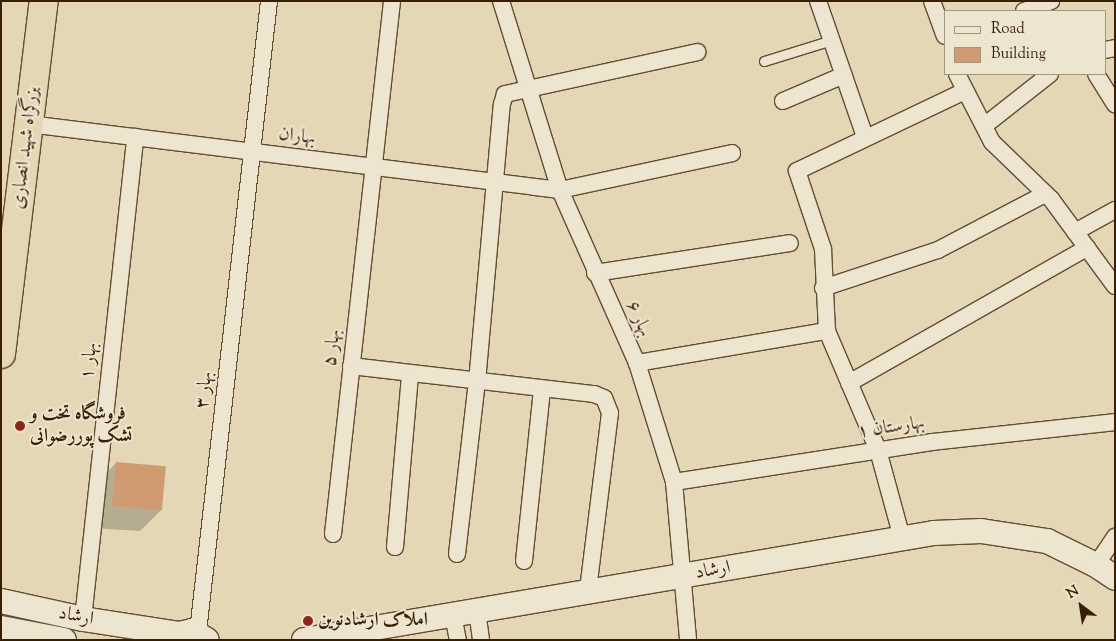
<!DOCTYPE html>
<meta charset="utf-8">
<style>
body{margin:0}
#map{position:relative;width:1116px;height:641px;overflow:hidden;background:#e4d7b6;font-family:"Sorts Mill Goudy",Amiri,serif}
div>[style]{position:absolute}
.shadow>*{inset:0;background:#0003}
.building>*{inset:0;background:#d19b72;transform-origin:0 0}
.roads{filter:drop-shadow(1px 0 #644c2f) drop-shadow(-1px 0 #644c2f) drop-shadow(0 1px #644c2f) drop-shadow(0 -1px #644c2f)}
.lane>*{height:9px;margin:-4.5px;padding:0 4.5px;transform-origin:4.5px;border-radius:4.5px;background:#ede5d0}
.street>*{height:16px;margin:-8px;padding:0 8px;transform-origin:8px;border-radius:8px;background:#ede5d0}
.secondary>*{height:24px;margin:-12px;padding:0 12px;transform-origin:12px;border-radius:12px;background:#ede5d0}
.highway>*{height:28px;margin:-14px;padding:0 14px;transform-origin:14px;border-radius:14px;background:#e4d7b6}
.dots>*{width:14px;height:14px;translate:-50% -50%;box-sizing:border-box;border:2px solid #ede5d0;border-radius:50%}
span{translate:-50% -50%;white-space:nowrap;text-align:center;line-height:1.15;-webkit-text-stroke:4px #ede5d0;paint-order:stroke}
.street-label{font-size:19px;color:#3a1e02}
.poi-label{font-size:19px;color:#3a1e02;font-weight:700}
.left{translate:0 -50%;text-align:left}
.frame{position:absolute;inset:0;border:2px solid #3a1e02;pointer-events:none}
.legend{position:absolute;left:944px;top:10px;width:162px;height:65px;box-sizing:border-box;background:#ede5d0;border:1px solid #a5957e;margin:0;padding:6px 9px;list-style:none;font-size:15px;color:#3a1e02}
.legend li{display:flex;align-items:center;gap:10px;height:25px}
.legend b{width:25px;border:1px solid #a5957e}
.north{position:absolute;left:1056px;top:581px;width:50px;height:50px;-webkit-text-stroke:4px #ede5d0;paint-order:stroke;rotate:329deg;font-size:14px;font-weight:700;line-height:20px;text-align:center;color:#3a1e02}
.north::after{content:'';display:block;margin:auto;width:18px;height:22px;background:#3a1e02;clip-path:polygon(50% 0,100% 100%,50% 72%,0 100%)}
</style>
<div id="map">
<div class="shadow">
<div style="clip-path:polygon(116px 463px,161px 510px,140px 531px,91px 528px,95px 485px)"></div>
</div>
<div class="building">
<div style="left:116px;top:462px;width:50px;height:44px;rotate:5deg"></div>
</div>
<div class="roads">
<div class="lane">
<div style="left:764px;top:61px;width:71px;rotate:-17.2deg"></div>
</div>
<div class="street">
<div style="left:501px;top:1px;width:198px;rotate:72.7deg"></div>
<div style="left:560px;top:190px;width:189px;rotate:66deg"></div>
<div style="left:637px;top:363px;width:125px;rotate:72.7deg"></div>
<div style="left:674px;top:482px;width:159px;rotate:84.9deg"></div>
<div style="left:818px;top:1px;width:144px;rotate:70.9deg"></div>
<div style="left:932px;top:1px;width:37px;rotate:70deg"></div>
<div style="left:1024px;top:11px;width:29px;rotate:-20deg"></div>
<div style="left:1105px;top:50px;width:10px;rotate:-11deg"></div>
<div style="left:957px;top:74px;width:76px;rotate:62.8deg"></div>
<div style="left:992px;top:142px;width:82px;rotate:44deg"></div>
<div style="left:1051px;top:199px;width:108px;rotate:53.7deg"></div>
<div style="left:1096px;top:74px;width:36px;rotate:58deg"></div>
<div style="left:783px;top:101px;width:66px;rotate:-23.1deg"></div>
<div style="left:29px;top:124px;width:535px;rotate:7.09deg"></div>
<div style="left:560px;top:190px;width:176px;rotate:-12.1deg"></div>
<div style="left:984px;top:126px;width:84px;rotate:-38.2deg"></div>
<div style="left:1075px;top:232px;width:46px;rotate:-28.8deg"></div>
<div style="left:595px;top:273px;width:197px;rotate:-8.7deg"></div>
<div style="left:823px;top:288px;width:121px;rotate:-18.3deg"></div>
<div style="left:938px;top:250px;width:121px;rotate:-27.6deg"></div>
<div style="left:637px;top:363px;width:193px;rotate:-9.6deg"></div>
<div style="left:351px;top:366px;width:245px;rotate:6.6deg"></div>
<div style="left:594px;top:394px;width:11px;rotate:22deg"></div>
<div style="left:604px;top:398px;width:16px;rotate:68deg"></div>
<div style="left:610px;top:413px;width:177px;rotate:97.1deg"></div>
<div style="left:849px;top:383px;width:274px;rotate:-29.6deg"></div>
<div style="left:674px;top:482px;width:261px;rotate:-8.8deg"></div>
<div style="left:932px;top:442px;width:184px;rotate:-6.2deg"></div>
<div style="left:333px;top:534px;width:536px;rotate:-83.68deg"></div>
<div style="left:902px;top:538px;width:91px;rotate:-105.3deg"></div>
<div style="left:878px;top:450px;width:129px;rotate:-113.2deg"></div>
<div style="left:827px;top:331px;width:82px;rotate:-92.8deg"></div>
<div style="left:823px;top:249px;width:82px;rotate:-108.4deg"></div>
<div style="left:797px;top:171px;width:186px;rotate:-25.5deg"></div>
<div style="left:395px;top:547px;width:174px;rotate:-85deg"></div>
<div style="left:457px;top:554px;width:173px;rotate:-83.4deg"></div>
<div style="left:477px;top:382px;width:279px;rotate:-84.9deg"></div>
<div style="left:502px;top:104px;width:10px;rotate:-73deg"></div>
<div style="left:505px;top:94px;width:197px;rotate:-12.3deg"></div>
<div style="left:524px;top:561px;width:173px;rotate:-84deg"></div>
<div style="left:1096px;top:565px;width:34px;rotate:-56deg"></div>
<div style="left:477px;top:611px;width:29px;rotate:82deg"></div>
<div style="left:453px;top:615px;width:25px;rotate:79deg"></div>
<div style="left:83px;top:619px;width:485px;rotate:-83.8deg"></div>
<div style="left:198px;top:632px;width:635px;rotate:-83.58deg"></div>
</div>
<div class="secondary">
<div style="left:1px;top:601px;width:84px;rotate:12.4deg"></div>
<div style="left:83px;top:619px;width:98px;rotate:8.8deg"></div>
<div style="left:1px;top:628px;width:64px;rotate:10.8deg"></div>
<div style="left:175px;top:640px;width:8px;rotate:-50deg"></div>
<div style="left:180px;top:634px;width:12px;rotate:-14deg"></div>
<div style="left:192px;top:631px;width:17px;rotate:31deg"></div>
<div style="left:304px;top:640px;width:639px;rotate:-9.64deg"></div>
<div style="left:934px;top:533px;width:47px;rotate:-2.4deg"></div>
<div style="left:981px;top:531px;width:67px;rotate:8.6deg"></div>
<div style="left:1047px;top:541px;width:55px;rotate:26.1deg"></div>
<div style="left:1096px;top:565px;width:23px;rotate:34deg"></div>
</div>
<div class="highway">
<div style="left:1px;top:354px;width:356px;rotate:-83.1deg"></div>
</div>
</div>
<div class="dots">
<div style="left:20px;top:426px;background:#8f2418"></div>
<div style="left:308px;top:621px;background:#8f2418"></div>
</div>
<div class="street-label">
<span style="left:297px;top:137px;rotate:7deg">بهاران</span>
<span style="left:26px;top:148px;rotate:-83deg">بزرگراه شهید انصاری</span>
<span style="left:638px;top:319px;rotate:65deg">بهار ۶</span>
<span style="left:333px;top:348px;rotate:-84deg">بهار ۵</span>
<span style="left:90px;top:361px;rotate:-84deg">بهار ۱</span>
<span style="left:205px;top:390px;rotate:-84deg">بهار ۳</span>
<span style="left:891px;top:428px;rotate:-8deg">بهارستان ۱</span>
<span style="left:713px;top:571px;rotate:-10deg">ارشاد</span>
<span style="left:76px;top:617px;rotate:11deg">ارشاد</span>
</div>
<div class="poi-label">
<span class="left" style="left:30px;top:426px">فروشگاه تخت و<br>تشک پوررضوانی</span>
<span class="left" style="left:318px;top:621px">املاک ارشادنوین</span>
</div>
<div class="frame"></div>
<ul class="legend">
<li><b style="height:6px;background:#ede5d0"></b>Road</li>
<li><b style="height:14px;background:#d19b72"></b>Building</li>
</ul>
<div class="north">N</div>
</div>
